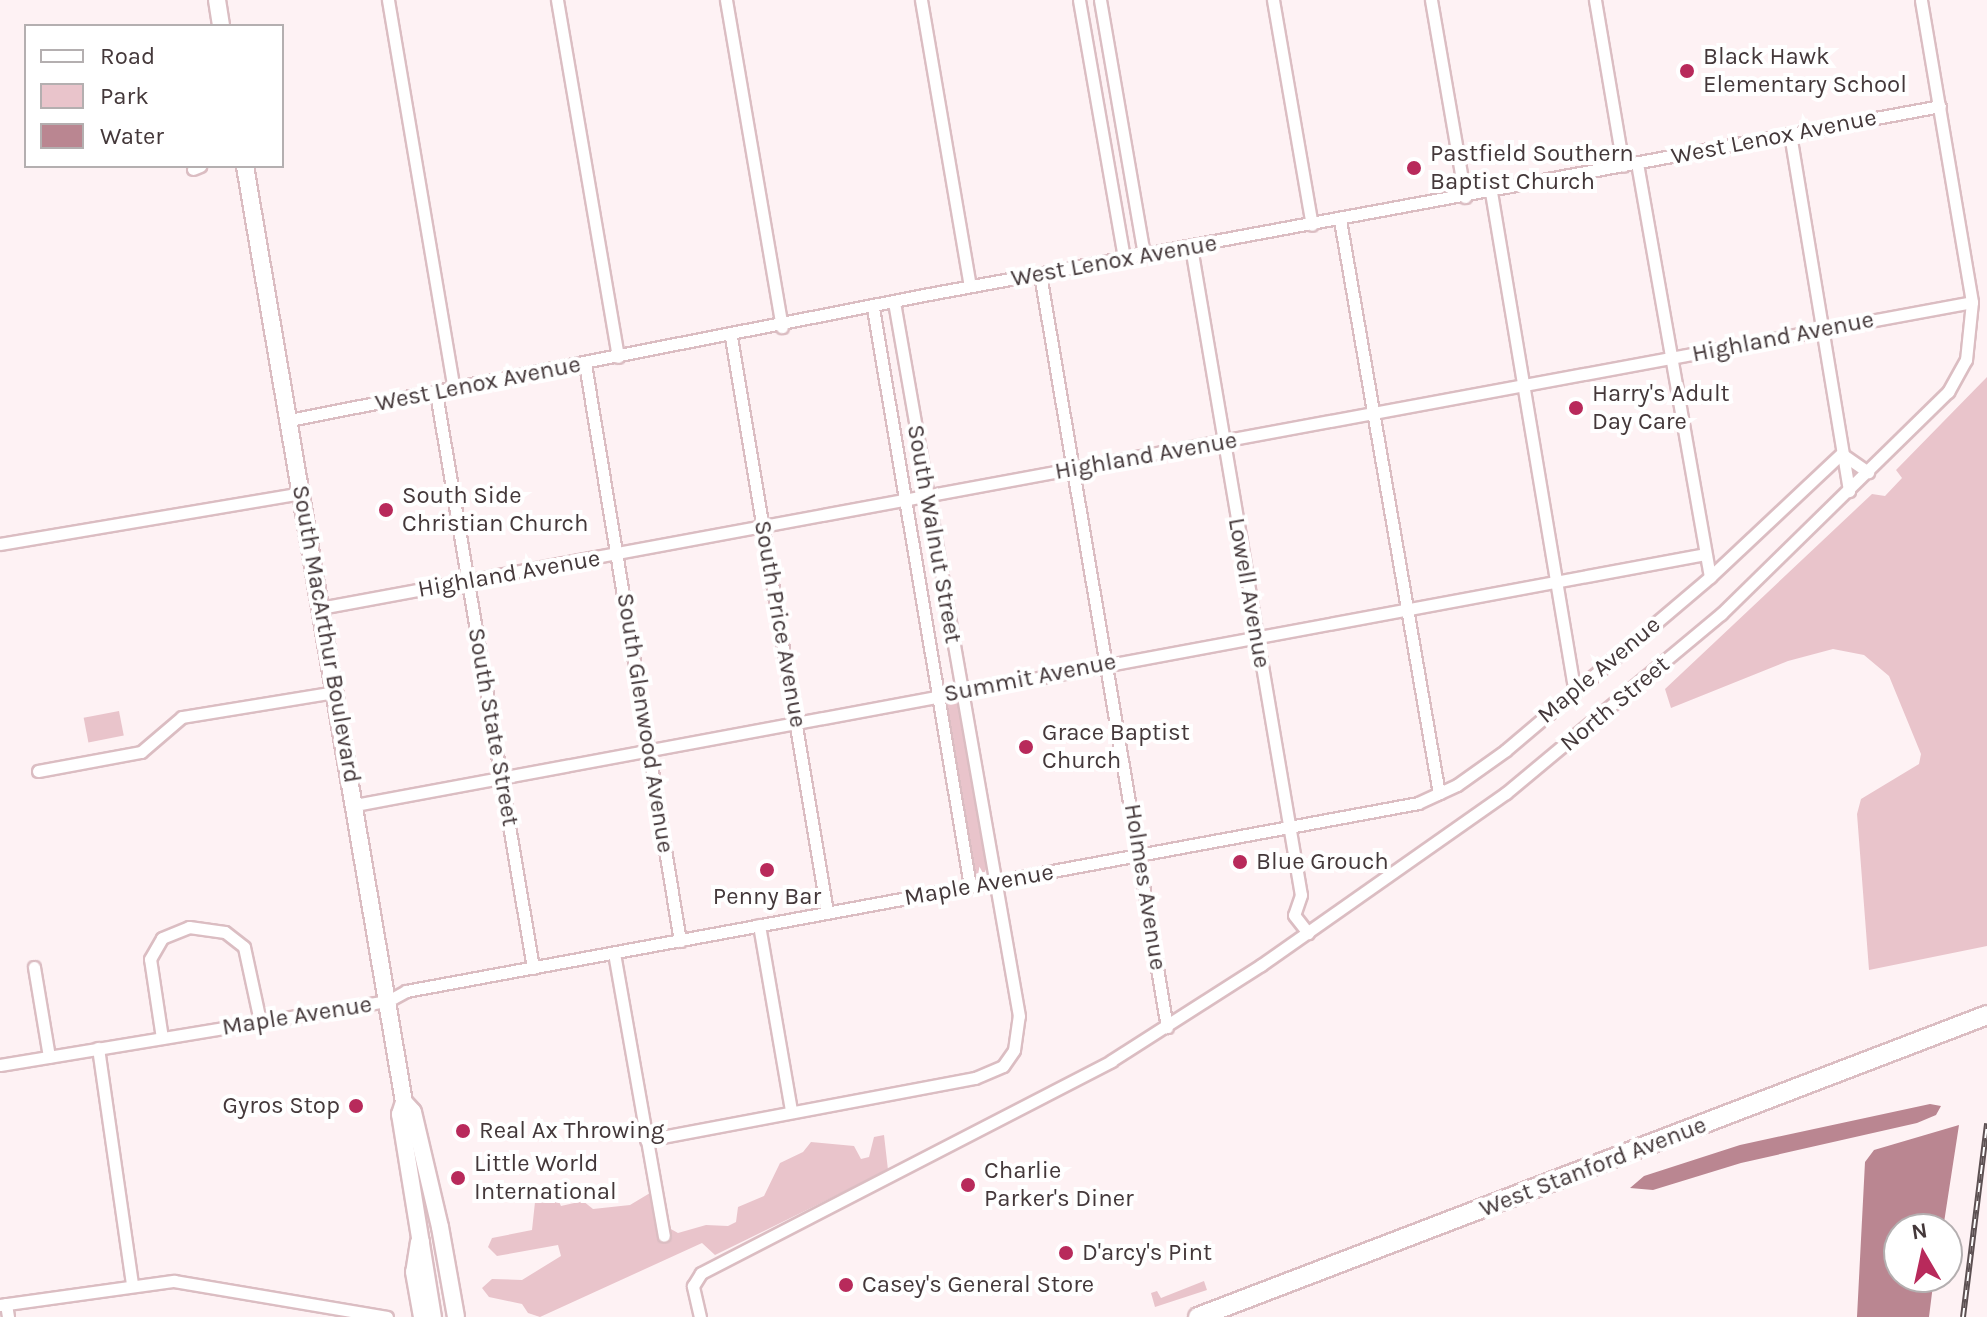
<!DOCTYPE html>
<style>
body{margin:0}
#map{position:relative;width:1987px;height:1317px;overflow:hidden;background:#fef2f4;font-family:Karla,sans-serif}
div>[style]{position:absolute}
.green>*{inset:0;background:#e9c4cb;transform-origin:0 0}
.water>*{inset:0;background:#ba8691}
.roads{filter:drop-shadow(2px 0 #dbbdc2) drop-shadow(-2px 0 #dbbdc2) drop-shadow(0 2px #dbbdc2) drop-shadow(0 -2px #dbbdc2)}
.street>*{height:11px;margin:-5.5px;padding:0 5.5px;transform-origin:5.5px;border-radius:5.5px;background:#fff}
.secondary>*{height:16px;margin:-8px;padding:0 8px;transform-origin:8px;border-radius:8px;background:#fff}
.primary>*{height:18px;margin:-9px;padding:0 9px;transform-origin:9px;border-radius:9px;background:#fff}
.rail>*{height:6px;margin-top:-3px;transform-origin:0;background:repeating-linear-gradient(90deg,#fff 0 9px,#5c5052 0 18px);box-sizing:border-box;border-block:2px solid #5c5052}
.dots>*{width:22px;height:22px;translate:-50% -50%;box-sizing:border-box;border:4px solid #fff;border-radius:50%}
span{translate:-50% -50%;white-space:nowrap;text-align:center;line-height:1.15;-webkit-text-stroke:8px #fff;paint-order:stroke}
.poi-label{font-size:24px;color:#44383a}
.left{translate:0 -50%;text-align:left}
.right{translate:-100% -50%;text-align:right}
.street-label{font-size:24px;color:#44383a}
.legend{position:absolute;left:24px;top:24px;width:260px;height:144px;box-sizing:border-box;background:#fff;border:2px solid #b4afb0;margin:0;padding:10px 14px;list-style:none;font-size:24px;color:#44383a}
.legend li{display:flex;align-items:center;gap:16px;height:40px}
.legend b{width:40px;border:2px solid #b4afb0}
.north{position:absolute;left:1883px;top:1213px;width:80px;height:80px;box-sizing:border-box;background:#fff;border:2px solid #b4afb0;border-radius:50%;rotate:351deg;font-size:22px;font-weight:700;line-height:32px;text-align:center;color:#44383a}
.north::after{content:'';display:block;margin:auto;width:28px;height:36px;background:#b82a5b;clip-path:polygon(50% 0,100% 100%,50% 72%,0 100%)}
</style>
<div id="map">
<div class="green">
<div style="clip-path:polygon(1987px 377px,1987px 946px,1869px 970px,1857px 814px,1861px 799px,1919px 764px,1921px 754px,1889px 676px,1864px 655px,1833px 649px,1788px 661px,1671px 708px,1665px 689px,1872px 494px,1885px 496px,1902px 478px,1896px 470px)"></div>
<div style="clip-path:polygon(951px 699px,959px 702px,988px 865px,982px 878px,973px 872px,945px 706px)"></div>
<div style="left:119px;top:711px;width:25px;height:36px;rotate:79deg"></div>
<div style="clip-path:polygon(884px 1135px,888px 1170px,715px 1255px,702px 1243px,540px 1317px,528px 1313px,522px 1304px,489px 1297px,482px 1288px,492px 1279px,522px 1280px,561px 1256px,558px 1245px,497px 1256px,488px 1247px,492px 1238px,532px 1230px,535px 1202px,545px 1187px,552px 1187px,561px 1206px,583px 1201px,593px 1209px,630px 1205px,650px 1193px,660px 1223px,678px 1233px,706px 1225px,728px 1226px,736px 1222px,738px 1207px,764px 1196px,780px 1163px,803px 1152px,811px 1142px,854px 1146px,861px 1159px,869px 1157px,874px 1137px)"></div>
<div style="clip-path:polygon(1204px 1281px,1207px 1290px,1155px 1307px,1151px 1293px,1157px 1291px,1161px 1298px)"></div>
</div>
<div class="water">
<div style="clip-path:polygon(1930px 1104px,1941px 1106px,1936px 1115px,1917px 1123px,1741px 1163px,1653px 1190px,1630px 1188px,1644px 1176px,1740px 1145px)"></div>
<div style="clip-path:polygon(1959px 1125px,1943px 1229px,1899px 1229px,1899px 1277px,1934px 1277px,1929px 1317px,1857px 1317px,1865px 1162px,1874px 1150px)"></div>
</div>
<div class="roads">
<div class="street">
<div style="left:388px;top:0;width:395px;rotate:80.4deg"></div>
<div style="left:557px;top:0;width:362px;rotate:80.3deg"></div>
<div style="left:726px;top:0;width:332px;rotate:80.3deg"></div>
<div style="left:921px;top:0;width:290px;rotate:80.3deg"></div>
<div style="left:1079px;top:0;width:263px;rotate:80.1deg"></div>
<div style="left:1100px;top:0;width:259px;rotate:80.2deg"></div>
<div style="left:1273px;top:0;width:228px;rotate:80.2deg"></div>
<div style="left:1431px;top:0;width:200px;rotate:80.2deg"></div>
<div style="left:1595px;top:0;width:168px;rotate:80.4deg"></div>
<div style="left:1790px;top:134px;width:362px;rotate:80.6deg"></div>
<div style="left:1637px;top:163px;width:420px;rotate:80deg"></div>
<div style="left:193px;top:169px;width:8px;rotate:-23deg"></div>
<div style="left:1491px;top:192px;width:496px;rotate:80.5deg"></div>
<div style="left:1573px;top:681px;width:10px;rotate:53deg"></div>
<div style="left:1340px;top:220px;width:582px;rotate:80.21deg"></div>
<div style="left:1191px;top:247px;width:657px;rotate:80.37deg"></div>
<div style="left:1301px;top:895px;width:21px;rotate:109deg"></div>
<div style="left:1294px;top:915px;width:23px;rotate:52deg"></div>
<div style="left:1040px;top:274px;width:764px;rotate:80.43deg"></div>
<div style="left:873px;top:308px;width:586px;rotate:80.47deg"></div>
<div style="left:731px;top:337px;width:583px;rotate:80.52deg"></div>
<div style="left:585px;top:364px;width:585px;rotate:80.65deg"></div>
<div style="left:436px;top:393px;width:583px;rotate:80.42deg"></div>
<div style="left:289px;top:420px;width:652px;rotate:-11.14deg"></div>
<div style="left:929px;top:294px;width:1028px;rotate:-10.53deg"></div>
<div style="left:1842px;top:454px;width:32px;rotate:35deg"></div>
<div style="left:0;top:544px;width:306px;rotate:-9.6deg"></div>
<div style="left:320px;top:608px;width:1680px;rotate:-10.49deg"></div>
<div style="left:38px;top:771px;width:105px;rotate:-10.5deg"></div>
<div style="left:141px;top:752px;width:54px;rotate:-40.5deg"></div>
<div style="left:182px;top:717px;width:155px;rotate:-9.3deg"></div>
<div style="left:355px;top:805px;width:1373px;rotate:-10.53deg"></div>
<div style="left:759px;top:925px;width:189px;rotate:80.2deg"></div>
<div style="left:614px;top:953px;width:287px;rotate:80deg"></div>
<div style="left:34px;top:967px;width:91px;rotate:80.5deg"></div>
<div style="left:162px;top:1038px;width:80px;rotate:-98.6deg"></div>
<div style="left:150px;top:959px;width:24px;rotate:-60deg"></div>
<div style="left:162px;top:938px;width:29px;rotate:-22deg"></div>
<div style="left:189px;top:927px;width:36px;rotate:8deg"></div>
<div style="left:225px;top:932px;width:24px;rotate:38deg"></div>
<div style="left:244px;top:947px;width:76px;rotate:77.8deg"></div>
<div style="left:98px;top:1048px;width:237px;rotate:81.8deg"></div>
<div style="left:0;top:1065px;width:393px;rotate:-9.4deg"></div>
<div style="left:388px;top:1001px;width:21px;rotate:-29deg"></div>
<div style="left:406px;top:991px;width:1029px;rotate:-10.52deg"></div>
<div style="left:1418px;top:803px;width:43px;rotate:-24.8deg"></div>
<div style="left:1457px;top:785px;width:60px;rotate:-35.5deg"></div>
<div style="left:1506px;top:750px;width:267px;rotate:-40.3deg"></div>
<div style="left:1710px;top:577px;width:180px;rotate:-43.2deg"></div>
<div style="left:646px;top:1140px;width:335px;rotate:-10.7deg"></div>
<div style="left:975px;top:1078px;width:30px;rotate:-23deg"></div>
<div style="left:1003px;top:1066px;width:19px;rotate:-55deg"></div>
<div style="left:1014px;top:1050px;width:34px;rotate:-82deg"></div>
<div style="left:1019px;top:1016px;width:725px;rotate:-99.93deg"></div>
<div style="left:6px;top:1304px;width:13px;rotate:81deg"></div>
<div style="left:0;top:1305px;width:176px;rotate:-7.9deg"></div>
<div style="left:174px;top:1281px;width:216px;rotate:9.6deg"></div>
<div style="left:700px;top:1317px;width:32px;rotate:-103deg"></div>
<div style="left:693px;top:1286px;width:15px;rotate:-58deg"></div>
<div style="left:701px;top:1273px;width:462px;rotate:-27.3deg"></div>
<div style="left:1111px;top:1061px;width:178px;rotate:-32.6deg"></div>
<div style="left:1261px;top:965px;width:299px;rotate:-35.1deg"></div>
<div style="left:1506px;top:793px;width:280px;rotate:-39.8deg"></div>
<div style="left:1721px;top:614px;width:318px;rotate:-44.4deg"></div>
<div style="left:1948px;top:392px;width:37px;rotate:-61deg"></div>
<div style="left:1966px;top:360px;width:58px;rotate:-84.1deg"></div>
<div style="left:1972px;top:302px;width:306px;rotate:-99.6deg"></div>
</div>
<div class="secondary">
<div style="left:217px;top:0;width:26px;rotate:81deg"></div>
<div style="left:245px;top:166px;width:949px;rotate:80.36deg"></div>
<div style="left:404px;top:1102px;width:13px;rotate:48deg"></div>
<div style="left:413px;top:1112px;width:118px;rotate:76.8deg"></div>
<div style="left:440px;top:1227px;width:91px;rotate:79.9deg"></div>
<div style="left:404px;top:1102px;width:13px;rotate:108deg"></div>
<div style="left:400px;top:1114px;width:206px;rotate:80.8deg"></div>
</div>
<div class="primary">
<div style="left:420px;top:1242px;width:30px;rotate:99deg"></div>
<div style="left:415px;top:1272px;width:46px;rotate:79.9deg"></div>
<div style="left:1198px;top:1317px;width:845px;rotate:-20.94deg"></div>
</div>
</div>
<div class="rail">
<div style="left:1963px;top:1317px;width:195px;rotate:-82.9deg"></div>
</div>
<div class="dots">
<div style="left:1687px;top:71px;background:#b82a5b"></div>
<div style="left:1414px;top:168px;background:#b82a5b"></div>
<div style="left:1576px;top:408px;background:#b82a5b"></div>
<div style="left:386px;top:510px;background:#b82a5b"></div>
<div style="left:1026px;top:747px;background:#b82a5b"></div>
<div style="left:1240px;top:862px;background:#b82a5b"></div>
<div style="left:767px;top:870px;background:#b82a5b"></div>
<div style="left:356px;top:1106px;background:#b82a5b"></div>
<div style="left:463px;top:1131px;background:#b82a5b"></div>
<div style="left:458px;top:1178px;background:#b82a5b"></div>
<div style="left:968px;top:1185px;background:#b82a5b"></div>
<div style="left:1066px;top:1253px;background:#b82a5b"></div>
<div style="left:846px;top:1285px;background:#b82a5b"></div>
</div>
<div class="poi-label">
<span class="left" style="left:1703px;top:71px">Black Hawk<br>Elementary School</span>
<span class="left" style="left:1430px;top:168px">Pastfield Southern<br>Baptist Church</span>
<span class="left" style="left:1592px;top:408px">Harry's Adult<br>Day Care</span>
<span class="left" style="left:402px;top:510px">South Side<br>Christian Church</span>
<span class="left" style="left:1042px;top:747px">Grace Baptist<br>Church</span>
<span class="left" style="left:1256px;top:862px">Blue Grouch</span>
<span style="left:767px;top:897px">Penny Bar</span>
<span class="right" style="left:340px;top:1106px">Gyros Stop</span>
<span class="left" style="left:479px;top:1131px">Real Ax Throwing</span>
<span class="left" style="left:474px;top:1178px">Little World<br>International</span>
<span class="left" style="left:984px;top:1185px">Charlie<br>Parker's Diner</span>
<span class="left" style="left:1082px;top:1253px">D'arcy's Pint</span>
<span class="left" style="left:862px;top:1285px">Casey's General Store</span>
</div>
<div class="street-label">
<span style="left:1774px;top:137px;rotate:-11deg">West Lenox Avenue</span>
<span style="left:1114px;top:261px;rotate:-10deg">West Lenox Avenue</span>
<span style="left:1783px;top:337px;rotate:-11deg">Highland Avenue</span>
<span style="left:478px;top:384px;rotate:-11deg">West Lenox Avenue</span>
<span style="left:1146px;top:456px;rotate:-10deg">Highland Avenue</span>
<span style="left:934px;top:534px;rotate:80deg">South Walnut Street</span>
<span style="left:509px;top:574px;rotate:-10deg">Highland Avenue</span>
<span style="left:1249px;top:593px;rotate:80deg">Lowell Avenue</span>
<span style="left:780px;top:624px;rotate:80deg">South Price Avenue</span>
<span style="left:326px;top:634px;rotate:80deg">South MacArthur Boulevard</span>
<span style="left:1599px;top:670px;rotate:-40deg">Maple Avenue</span>
<span style="left:1030px;top:678px;rotate:-11deg">Summit Avenue</span>
<span style="left:1615px;top:704px;rotate:-40deg">North Street</span>
<span style="left:645px;top:723px;rotate:81deg">South Glenwood Avenue</span>
<span style="left:493px;top:727px;rotate:80deg">South State Street</span>
<span style="left:979px;top:885px;rotate:-10deg">Maple Avenue</span>
<span style="left:1145px;top:887px;rotate:81deg">Holmes Avenue</span>
<span style="left:297px;top:1016px;rotate:-9deg">Maple Avenue</span>
<span style="left:1593px;top:1167px;rotate:-21deg">West Stanford Avenue</span>
</div>
<ul class="legend">
<li><b style="height:10px;background:#fff"></b>Road</li>
<li><b style="height:22px;background:#e9c4cb"></b>Park</li>
<li><b style="height:22px;background:#ba8691"></b>Water</li>
</ul>
<div class="north">N</div>
</div>
